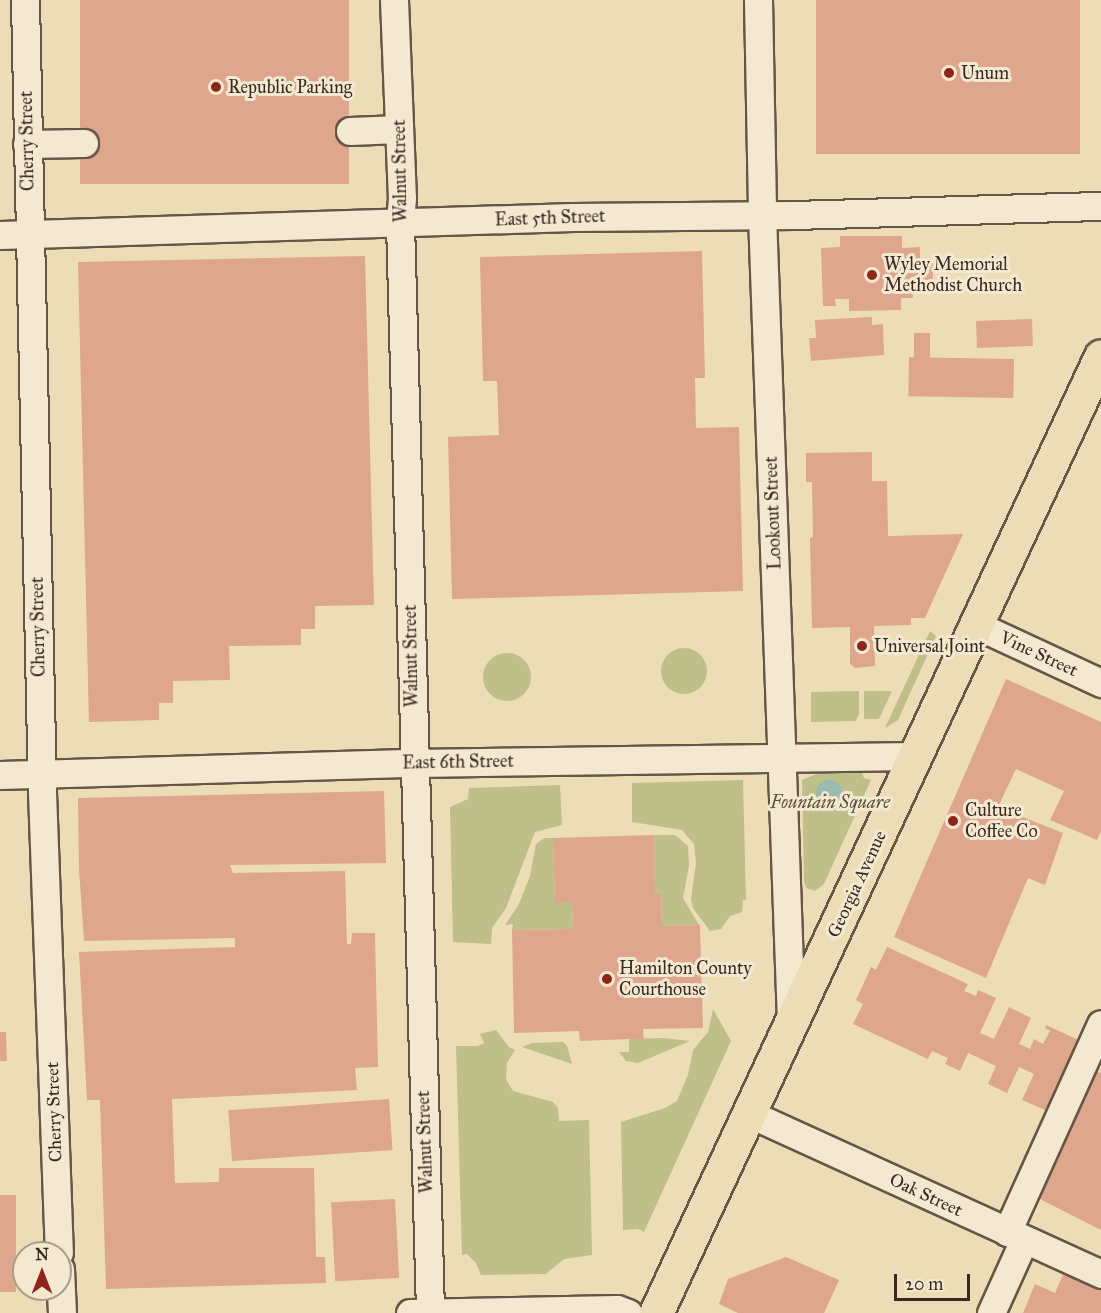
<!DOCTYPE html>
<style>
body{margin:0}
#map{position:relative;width:1101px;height:1313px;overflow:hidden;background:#edddb6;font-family:"IM FELL Great Primer",serif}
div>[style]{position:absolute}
.green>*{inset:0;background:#bebf89}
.round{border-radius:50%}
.water>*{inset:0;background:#99bbb0}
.building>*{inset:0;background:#dea68c;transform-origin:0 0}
.roads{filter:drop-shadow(2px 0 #665648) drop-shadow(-2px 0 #665648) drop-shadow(0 2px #665648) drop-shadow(0 -2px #665648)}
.minor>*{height:27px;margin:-13.5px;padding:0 13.5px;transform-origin:13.5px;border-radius:13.5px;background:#f3e9d0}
.major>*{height:33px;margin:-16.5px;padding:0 16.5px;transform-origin:16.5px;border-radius:16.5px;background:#edddb6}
.dots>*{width:16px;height:16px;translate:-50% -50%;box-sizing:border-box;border:3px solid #f3e9d0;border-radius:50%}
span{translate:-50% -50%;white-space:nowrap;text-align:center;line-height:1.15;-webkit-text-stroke:6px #f3e9d0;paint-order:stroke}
.poi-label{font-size:18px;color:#392923}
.left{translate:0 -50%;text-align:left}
.street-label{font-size:18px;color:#392923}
.park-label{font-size:18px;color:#5a4e3c;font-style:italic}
.north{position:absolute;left:12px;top:1241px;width:60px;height:60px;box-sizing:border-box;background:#f3e9d0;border:2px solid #a99c8b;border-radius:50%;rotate:0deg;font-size:16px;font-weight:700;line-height:24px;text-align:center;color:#392923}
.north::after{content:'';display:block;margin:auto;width:21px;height:27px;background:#8f2418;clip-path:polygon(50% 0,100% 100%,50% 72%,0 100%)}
.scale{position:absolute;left:894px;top:1274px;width:76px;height:27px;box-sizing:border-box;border:3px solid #392923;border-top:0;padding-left:8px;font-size:18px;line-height:21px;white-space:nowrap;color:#392923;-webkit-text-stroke:4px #f3e9d0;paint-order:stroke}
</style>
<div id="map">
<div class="green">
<div style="clip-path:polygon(930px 631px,936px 636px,898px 720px,885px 728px)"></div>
<div class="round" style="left:661px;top:648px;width:46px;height:46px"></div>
<div class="round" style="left:483px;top:653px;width:48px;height:48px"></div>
<div style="clip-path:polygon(859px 691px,859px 714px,856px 721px,811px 722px,811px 692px)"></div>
<div style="clip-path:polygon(864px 691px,892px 691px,879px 719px,864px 719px)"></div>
<div style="clip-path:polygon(819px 773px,862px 773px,864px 778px,871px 780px,824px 884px,815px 891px,806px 888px,804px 881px,802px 780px)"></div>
<div style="clip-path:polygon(743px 780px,746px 900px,743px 900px,742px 912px,730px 916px,721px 929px,710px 931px,693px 908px,691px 899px,696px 863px,694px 844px,682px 830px,632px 822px,632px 783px)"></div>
<div style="clip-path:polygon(560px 785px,562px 825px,535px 832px,506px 908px,492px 928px,491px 944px,453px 942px,450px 807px,468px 799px,469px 788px)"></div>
<div style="clip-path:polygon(654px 835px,675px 835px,688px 846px,689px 866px,683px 898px,699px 925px,662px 926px,661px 894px,655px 894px)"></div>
<div style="clip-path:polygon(544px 838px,553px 838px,555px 902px,572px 902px,573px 929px,512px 930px,513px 924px,505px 925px,518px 906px,530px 876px,536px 844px)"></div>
<div style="clip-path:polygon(713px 1009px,731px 1041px,644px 1232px,638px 1229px,623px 1230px,621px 1122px,665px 1108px,677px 1101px,688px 1075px,693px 1050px,708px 1032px)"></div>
<div style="clip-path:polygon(496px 1030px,509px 1047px,515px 1050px,507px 1063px,506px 1079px,513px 1091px,553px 1102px,558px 1108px,559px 1121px,589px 1120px,592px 1255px,564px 1259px,546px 1274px,481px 1275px,476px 1263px,467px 1254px,462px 1255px,456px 1046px,478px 1046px,484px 1043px,480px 1034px)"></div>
<div style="clip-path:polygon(663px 1038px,690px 1041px,638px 1063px,626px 1061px,619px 1052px,629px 1052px,629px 1039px)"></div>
<div style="clip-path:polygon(563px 1042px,567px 1046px,572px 1064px,522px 1047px,532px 1043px)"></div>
</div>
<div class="water">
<div class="round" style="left:816px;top:780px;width:26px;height:26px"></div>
</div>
<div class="building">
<div style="left:80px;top:0;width:269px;height:184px"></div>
<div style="left:816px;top:0;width:264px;height:154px"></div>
<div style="clip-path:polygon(840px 236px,902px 236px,902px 248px,920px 247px,920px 259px,933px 259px,933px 286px,913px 286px,913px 298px,901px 298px,901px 310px,849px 311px,849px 299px,835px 299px,836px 306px,823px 306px,821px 248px,840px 247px)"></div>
<div style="clip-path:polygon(702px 251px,705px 378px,695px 378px,696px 428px,739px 427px,743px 591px,452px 599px,448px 437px,499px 435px,497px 381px,483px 381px,480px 257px)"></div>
<div style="clip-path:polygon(365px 256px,374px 605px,315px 606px,315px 629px,301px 629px,301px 645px,229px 646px,230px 680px,173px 681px,173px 703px,159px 703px,159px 720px,89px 722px,78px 262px)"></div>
<div style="clip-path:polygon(872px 317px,872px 325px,883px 324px,884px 355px,811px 361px,809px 338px,816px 338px,815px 320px)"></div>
<div style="left:1032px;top:319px;width:27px;height:56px;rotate:88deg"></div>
<div style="left:914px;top:333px;width:16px;height:25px"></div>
<div style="left:1014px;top:359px;width:39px;height:105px;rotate:91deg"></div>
<div style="clip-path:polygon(872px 452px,872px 481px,887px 481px,888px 536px,963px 534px,925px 618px,911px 618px,911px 625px,874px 626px,875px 666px,855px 668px,850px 664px,850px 627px,812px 628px,810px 538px,813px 537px,812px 482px,806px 482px,806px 453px)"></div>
<div style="clip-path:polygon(1006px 679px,1101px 722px,1101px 831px,1097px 840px,1050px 820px,1064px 791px,1016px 769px,998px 807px,1063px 833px,1045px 885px,1028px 878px,986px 978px,894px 937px)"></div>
<div style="clip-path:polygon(384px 791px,386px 863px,230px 865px,233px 873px,345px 871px,347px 944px,351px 944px,352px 933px,375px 933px,378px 1067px,355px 1068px,357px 1090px,172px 1099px,175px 1183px,219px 1182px,219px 1168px,314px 1168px,316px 1257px,325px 1257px,326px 1283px,106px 1289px,100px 1100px,87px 1100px,79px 952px,235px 947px,235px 938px,84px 941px,79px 869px,78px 798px)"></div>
<div style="clip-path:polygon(654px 835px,655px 894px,661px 894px,662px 926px,700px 925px,703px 1028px,643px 1029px,644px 1039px,629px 1039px,580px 1041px,579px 1031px,514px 1033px,512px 930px,573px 929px,572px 902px,555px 903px,553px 838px)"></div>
<div style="clip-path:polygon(887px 947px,968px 984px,964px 991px,976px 996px,978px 990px,996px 998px,980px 1033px,994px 1039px,1009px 1007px,1031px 1018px,1019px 1044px,1030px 1049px,1034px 1039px,1043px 1044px,1050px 1031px,1045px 1028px,1046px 1025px,1085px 1043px,1052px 1113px,1022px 1100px,1034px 1074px,1019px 1067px,1007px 1093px,988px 1084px,996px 1066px,968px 1053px,960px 1071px,945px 1064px,948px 1058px,932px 1051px,928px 1059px,853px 1024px,863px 1004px,856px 1000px,871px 967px,876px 970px)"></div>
<div style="clip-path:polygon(0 1032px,6px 1032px,7px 1061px,0 1061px)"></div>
<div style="clip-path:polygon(1089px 1068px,1101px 1073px,1101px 1230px,1030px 1194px)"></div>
<div style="left:389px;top:1099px;width:51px;height:161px;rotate:86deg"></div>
<div style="left:0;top:1195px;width:16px;height:97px"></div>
<div style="left:395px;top:1199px;width:79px;height:64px;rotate:87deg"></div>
<div style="clip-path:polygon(786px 1257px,839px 1280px,824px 1313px,738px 1313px,719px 1304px,728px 1279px)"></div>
<div style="clip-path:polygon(1064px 1272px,1101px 1288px,1101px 1313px,1023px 1313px,1035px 1284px,1055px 1293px)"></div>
</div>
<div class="roads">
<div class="minor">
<div style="left:25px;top:0;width:792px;rotate:88.77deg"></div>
<div style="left:42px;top:792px;width:461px;rotate:87.9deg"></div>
<div style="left:394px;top:0;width:198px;rotate:87.7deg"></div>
<div style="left:402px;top:198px;width:25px;rotate:95deg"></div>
<div style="left:400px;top:223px;width:1090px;rotate:88.42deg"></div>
<div style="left:758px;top:0;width:215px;rotate:88.9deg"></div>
<div style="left:762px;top:215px;width:809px;rotate:87.94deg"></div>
<div style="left:350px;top:131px;width:49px;rotate:-2.3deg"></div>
<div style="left:27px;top:144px;width:57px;rotate:-1deg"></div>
<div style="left:0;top:235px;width:573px;rotate:-1.8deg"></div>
<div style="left:573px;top:217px;width:221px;rotate:-0.5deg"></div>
<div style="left:794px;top:215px;width:307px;rotate:-1.7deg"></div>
<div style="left:976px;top:625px;width:138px;rotate:24.9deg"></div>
<div style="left:0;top:775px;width:414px;rotate:-1.7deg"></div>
<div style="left:414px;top:763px;width:502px;rotate:-0.8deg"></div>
<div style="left:750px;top:1114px;width:386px;rotate:24.5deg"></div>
<div style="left:1007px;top:1232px;width:228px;rotate:-65.7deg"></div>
<div style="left:60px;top:1269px;width:44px;rotate:87.4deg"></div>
<div style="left:410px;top:1313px;width:207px;rotate:-1.1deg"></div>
<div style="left:617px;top:1309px;width:12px;rotate:20deg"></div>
<div style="left:991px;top:1313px;width:80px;rotate:-65.7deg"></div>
</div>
<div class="major">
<div style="left:656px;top:1313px;width:1055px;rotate:-65.06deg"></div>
</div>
</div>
<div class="dots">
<div style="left:949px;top:73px;background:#8f2418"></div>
<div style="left:216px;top:87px;background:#8f2418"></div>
<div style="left:872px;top:275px;background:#8f2418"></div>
<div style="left:862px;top:646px;background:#8f2418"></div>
<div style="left:953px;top:821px;background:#8f2418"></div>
<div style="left:607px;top:979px;background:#8f2418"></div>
</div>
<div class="poi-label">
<span class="left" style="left:961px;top:73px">Unum</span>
<span class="left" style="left:228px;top:87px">Republic Parking</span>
<span class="left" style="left:884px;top:275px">Wyley Memorial<br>Methodist Church</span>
<span class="left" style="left:874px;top:646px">Universal Joint</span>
<span class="left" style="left:965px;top:821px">Culture<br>Coffee Co</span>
<span class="left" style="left:619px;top:979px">Hamilton County<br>Courthouse</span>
</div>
<div class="street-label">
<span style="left:27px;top:141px;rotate:-91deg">Cherry Street</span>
<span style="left:400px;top:171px;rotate:-91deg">Walnut Street</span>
<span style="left:550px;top:218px;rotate:-2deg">East 5th Street</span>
<span style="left:773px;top:513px;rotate:-92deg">Lookout Street</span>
<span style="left:38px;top:627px;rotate:-91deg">Cherry Street</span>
<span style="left:1039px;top:654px;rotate:25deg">Vine Street</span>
<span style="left:411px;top:656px;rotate:-91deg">Walnut Street</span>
<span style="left:458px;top:762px;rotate:-1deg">East 6th Street</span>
<span style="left:857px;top:884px;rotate:-65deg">Georgia Avenue</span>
<span style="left:54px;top:1112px;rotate:-92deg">Cherry Street</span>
<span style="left:425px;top:1142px;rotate:-92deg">Walnut Street</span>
<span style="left:926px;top:1195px;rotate:25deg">Oak Street</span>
</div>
<div class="park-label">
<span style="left:830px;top:802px">Fountain Square</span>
</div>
<div class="north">N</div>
<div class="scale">20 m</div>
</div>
